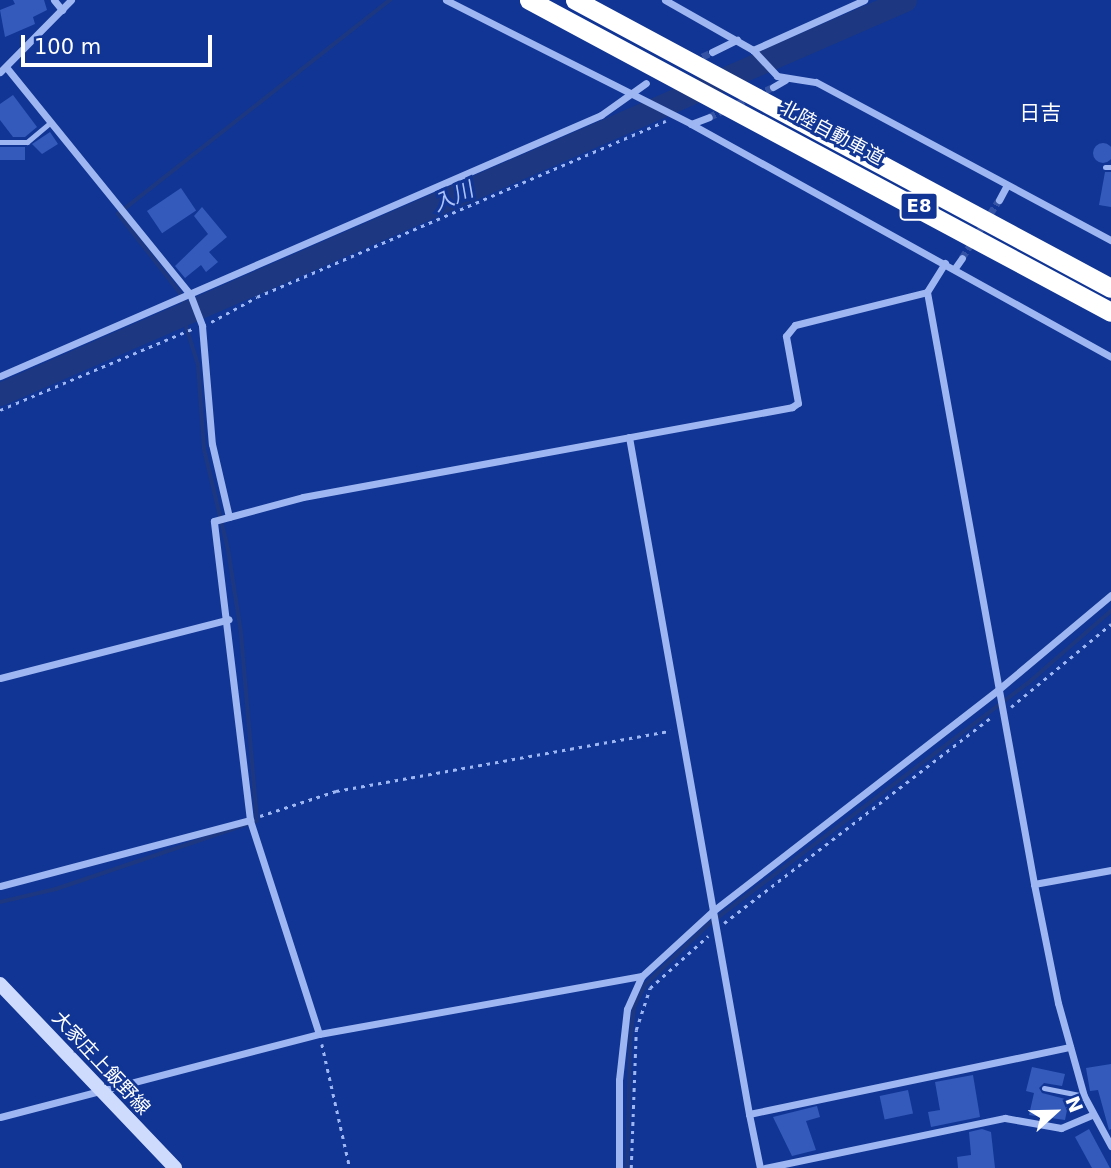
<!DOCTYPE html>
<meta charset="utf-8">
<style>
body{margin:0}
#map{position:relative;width:1111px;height:1168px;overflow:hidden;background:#113594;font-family:"DejaVu Sans","Noto Sans JP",sans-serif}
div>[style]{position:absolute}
.stream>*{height:3.5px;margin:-1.75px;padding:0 1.75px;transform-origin:1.75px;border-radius:1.75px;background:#1d3881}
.river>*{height:23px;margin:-11.5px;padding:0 11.5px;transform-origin:11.5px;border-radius:11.5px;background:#1d3881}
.building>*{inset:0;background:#345bbc;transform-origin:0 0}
.round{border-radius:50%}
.street-tunnel>*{height:7px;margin-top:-3.5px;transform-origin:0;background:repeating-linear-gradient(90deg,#3553a4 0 7px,transparent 0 10.5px)}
.path>*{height:2.5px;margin-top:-1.25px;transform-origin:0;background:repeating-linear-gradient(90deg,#9eb7f3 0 3.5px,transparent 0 8.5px)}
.lane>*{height:5px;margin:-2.5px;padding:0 2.5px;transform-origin:2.5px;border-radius:2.5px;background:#9eb7f3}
.street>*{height:7px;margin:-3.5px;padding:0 3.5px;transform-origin:3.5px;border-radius:3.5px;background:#9eb7f3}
.secondary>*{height:14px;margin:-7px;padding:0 7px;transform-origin:7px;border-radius:7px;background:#cedbfd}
.highway>*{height:19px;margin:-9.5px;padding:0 9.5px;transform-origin:9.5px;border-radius:9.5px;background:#fff}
span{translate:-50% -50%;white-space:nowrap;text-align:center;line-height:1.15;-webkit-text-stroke:6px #113594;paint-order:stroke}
.shield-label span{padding:2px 5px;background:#113594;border:2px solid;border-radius:5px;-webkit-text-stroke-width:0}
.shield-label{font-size:18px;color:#fff;font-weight:700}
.street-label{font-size:19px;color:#fff}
.neighbourhood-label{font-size:21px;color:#fff}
.water-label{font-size:21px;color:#abc2fa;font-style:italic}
.north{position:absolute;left:1020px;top:1077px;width:70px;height:70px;-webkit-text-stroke:5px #113594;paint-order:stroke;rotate:68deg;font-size:19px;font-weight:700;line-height:28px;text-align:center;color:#fff}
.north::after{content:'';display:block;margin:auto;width:24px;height:32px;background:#fff;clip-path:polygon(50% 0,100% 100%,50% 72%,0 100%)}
.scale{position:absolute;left:21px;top:35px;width:191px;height:32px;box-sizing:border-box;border:4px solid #fff;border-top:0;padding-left:9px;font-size:21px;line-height:24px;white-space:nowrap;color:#fff;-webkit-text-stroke:5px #113594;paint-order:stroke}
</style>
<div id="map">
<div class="stream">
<div style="left:188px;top:311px;width:21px;rotate:-115deg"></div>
<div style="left:179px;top:292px;width:99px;rotate:-128deg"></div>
<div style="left:118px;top:214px;width:346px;rotate:-38.2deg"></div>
<div style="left:0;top:902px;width:57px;rotate:-13.1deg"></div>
<div style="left:56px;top:889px;width:212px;rotate:-18.7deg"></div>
<div style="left:257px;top:821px;width:189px;rotate:-94.9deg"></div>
<div style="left:241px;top:633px;width:84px;rotate:-98.9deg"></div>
<div style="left:228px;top:550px;width:104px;rotate:-103.4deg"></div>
<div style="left:204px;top:449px;width:84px;rotate:-94.1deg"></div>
<div style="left:198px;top:365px;width:53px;rotate:-107.4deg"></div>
<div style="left:627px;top:1168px;width:127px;rotate:-88.6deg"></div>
<div style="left:630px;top:1041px;width:34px;rotate:-83deg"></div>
<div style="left:634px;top:1007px;width:25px;rotate:-63deg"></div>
<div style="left:645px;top:985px;width:87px;rotate:-43.6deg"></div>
<div style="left:708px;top:925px;width:400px;rotate:-37.1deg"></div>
<div style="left:1027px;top:684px;width:111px;rotate:-41deg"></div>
</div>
<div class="river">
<div style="left:0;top:394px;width:987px;rotate:-23.53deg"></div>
</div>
<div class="building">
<div style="clip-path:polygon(13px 0,44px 0,47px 10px,33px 17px,35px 24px,5px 37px,0 10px,15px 4px)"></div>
<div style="clip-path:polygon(13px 95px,37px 127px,25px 137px,13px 137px,0 120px,0 104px)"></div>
<div style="clip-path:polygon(50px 132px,58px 144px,42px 154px,32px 144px)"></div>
<div class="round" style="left:1093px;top:143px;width:20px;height:20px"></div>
<div style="left:0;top:147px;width:25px;height:13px"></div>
<div style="clip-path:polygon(1105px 172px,1111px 172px,1111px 207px,1099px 205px)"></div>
<div style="left:181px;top:188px;width:27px;height:41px;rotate:56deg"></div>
<div style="clip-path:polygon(202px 207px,227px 237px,209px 252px,218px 262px,206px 272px,201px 265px,185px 278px,175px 266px,208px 234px,194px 216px)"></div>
<div style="clip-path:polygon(1111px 1064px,1111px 1129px,1109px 1130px,1098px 1090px,1090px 1091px,1086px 1068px)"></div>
<div style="clip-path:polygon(1032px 1067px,1065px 1074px,1062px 1086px,1044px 1083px,1039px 1088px,1042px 1093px,1069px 1100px,1065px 1120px,1029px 1115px,1034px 1093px,1026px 1091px)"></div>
<div style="clip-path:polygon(973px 1075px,980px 1117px,931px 1127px,928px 1112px,940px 1110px,935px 1082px)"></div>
<div style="left:908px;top:1090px;width:24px;height:29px;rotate:78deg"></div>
<div style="clip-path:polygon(817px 1106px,820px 1117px,806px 1121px,816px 1150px,792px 1156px,773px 1117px)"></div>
<div style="clip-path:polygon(982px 1129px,991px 1132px,995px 1168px,958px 1168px,957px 1157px,971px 1155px,969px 1132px)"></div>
<div style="clip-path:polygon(1089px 1129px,1110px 1168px,1092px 1168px,1075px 1137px)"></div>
</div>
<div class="street-tunnel">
<div style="left:693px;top:61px;width:21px;rotate:-25deg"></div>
<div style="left:709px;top:117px;width:71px;rotate:-25.1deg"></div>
<div style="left:962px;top:258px;width:69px;rotate:-57.5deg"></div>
</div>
<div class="path">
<div style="left:211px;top:322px;width:52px;rotate:-28.5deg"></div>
<div style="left:257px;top:297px;width:445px;rotate:-23.3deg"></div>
<div style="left:0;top:410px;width:208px;rotate:-22.9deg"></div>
<div style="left:1011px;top:707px;width:130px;rotate:-39.7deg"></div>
<div style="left:260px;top:816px;width:80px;rotate:-18.2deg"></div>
<div style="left:336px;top:791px;width:340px;rotate:-10.2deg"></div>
<div style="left:724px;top:923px;width:339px;rotate:-37.6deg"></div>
<div style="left:322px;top:1044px;width:127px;rotate:77.3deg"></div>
<div style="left:631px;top:1168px;width:138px;rotate:-87.9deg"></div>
<div style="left:636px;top:1030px;width:44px;rotate:-71.6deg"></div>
<div style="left:650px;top:988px;width:78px;rotate:-41.9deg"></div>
</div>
<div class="lane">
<div style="left:0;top:142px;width:27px"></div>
<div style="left:27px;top:142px;width:31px;rotate:-40deg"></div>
<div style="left:1105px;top:167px;width:6px"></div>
<div style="left:1044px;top:1088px;width:41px;rotate:11.3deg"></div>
</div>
<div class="street">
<div style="left:54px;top:0;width:13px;rotate:51deg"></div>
<div style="left:446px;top:0;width:275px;rotate:26.8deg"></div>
<div style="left:691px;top:124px;width:480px;rotate:29deg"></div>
<div style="left:665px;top:0;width:101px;rotate:29.6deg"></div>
<div style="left:753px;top:50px;width:122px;rotate:-24.2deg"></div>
<div style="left:753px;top:50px;width:35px;rotate:47deg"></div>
<div style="left:777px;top:76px;width:39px;rotate:9deg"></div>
<div style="left:816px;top:82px;width:335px;rotate:28.2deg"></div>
<div style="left:712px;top:52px;width:28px;rotate:-26deg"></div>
<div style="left:6px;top:67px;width:292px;rotate:51deg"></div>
<div style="left:190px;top:294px;width:34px;rotate:69deg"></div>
<div style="left:202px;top:326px;width:118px;rotate:85.2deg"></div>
<div style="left:212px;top:444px;width:75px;rotate:76.9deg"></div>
<div style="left:0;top:72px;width:101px;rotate:-45.4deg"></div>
<div style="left:773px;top:87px;width:14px;rotate:-30deg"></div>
<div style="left:691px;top:124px;width:19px;rotate:-21deg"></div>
<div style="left:999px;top:200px;width:17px;rotate:-62deg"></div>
<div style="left:945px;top:263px;width:34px;rotate:122deg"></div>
<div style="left:927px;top:292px;width:602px;rotate:79.75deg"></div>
<div style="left:1034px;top:884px;width:121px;rotate:78.6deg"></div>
<div style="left:1058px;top:1003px;width:97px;rotate:74.4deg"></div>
<div style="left:1084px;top:1096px;width:57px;rotate:61.6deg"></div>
<div style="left:955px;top:268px;width:12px;rotate:-55deg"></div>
<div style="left:0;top:376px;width:655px;rotate:-23.47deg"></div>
<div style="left:601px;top:115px;width:55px;rotate:-35.4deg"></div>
<div style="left:629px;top:437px;width:688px;rotate:79.95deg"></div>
<div style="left:0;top:678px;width:236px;rotate:-14.4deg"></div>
<div style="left:1034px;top:884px;width:78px;rotate:-10.3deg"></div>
<div style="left:0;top:886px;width:259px;rotate:-14.8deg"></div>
<div style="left:250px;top:820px;width:301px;rotate:-96.9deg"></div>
<div style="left:214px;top:521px;width:92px;rotate:-15.1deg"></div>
<div style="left:303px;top:497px;width:497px;rotate:-10.4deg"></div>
<div style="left:792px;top:407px;width:7px;rotate:-34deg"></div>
<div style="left:798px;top:403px;width:68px;rotate:-100.2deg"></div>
<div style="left:786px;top:336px;width:14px;rotate:-51deg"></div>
<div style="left:795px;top:325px;width:136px;rotate:-14deg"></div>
<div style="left:319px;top:1034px;width:328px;rotate:-10.2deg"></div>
<div style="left:0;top:1117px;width:330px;rotate:-14.6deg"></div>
<div style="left:319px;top:1034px;width:225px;rotate:-107.9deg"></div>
<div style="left:619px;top:1168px;width:88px;rotate:-90deg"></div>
<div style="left:619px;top:1080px;width:71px;rotate:-83.6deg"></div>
<div style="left:627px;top:1009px;width:36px;rotate:-66deg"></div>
<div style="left:642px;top:976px;width:96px;rotate:-42.5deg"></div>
<div style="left:713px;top:911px;width:362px;rotate:-37.8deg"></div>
<div style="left:999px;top:689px;width:146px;rotate:-40deg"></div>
<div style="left:760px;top:1168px;width:55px;rotate:-101.5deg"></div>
<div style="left:749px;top:1114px;width:328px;rotate:-11.8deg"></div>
<div style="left:765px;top:1168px;width:245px;rotate:-11.8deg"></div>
<div style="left:1005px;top:1118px;width:57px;rotate:10.1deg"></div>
<div style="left:1061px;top:1128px;width:34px;rotate:-23deg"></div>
</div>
<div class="secondary">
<div style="left:0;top:984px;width:254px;rotate:46.4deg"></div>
</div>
<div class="highway">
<div style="left:529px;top:0;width:660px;rotate:28.19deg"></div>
<div style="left:575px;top:0;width:608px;rotate:28.25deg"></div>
</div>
<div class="shield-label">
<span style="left:919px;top:206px">E8</span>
</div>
<div class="street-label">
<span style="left:832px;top:133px;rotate:28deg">北陸自動車道</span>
<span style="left:101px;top:1063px;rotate:47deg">大家庄上飯野線</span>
</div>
<div class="neighbourhood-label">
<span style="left:1040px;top:113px">日吉</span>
</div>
<div class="water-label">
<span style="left:453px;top:197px;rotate:-24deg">入川</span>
</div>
<div class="north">N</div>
<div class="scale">100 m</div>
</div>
